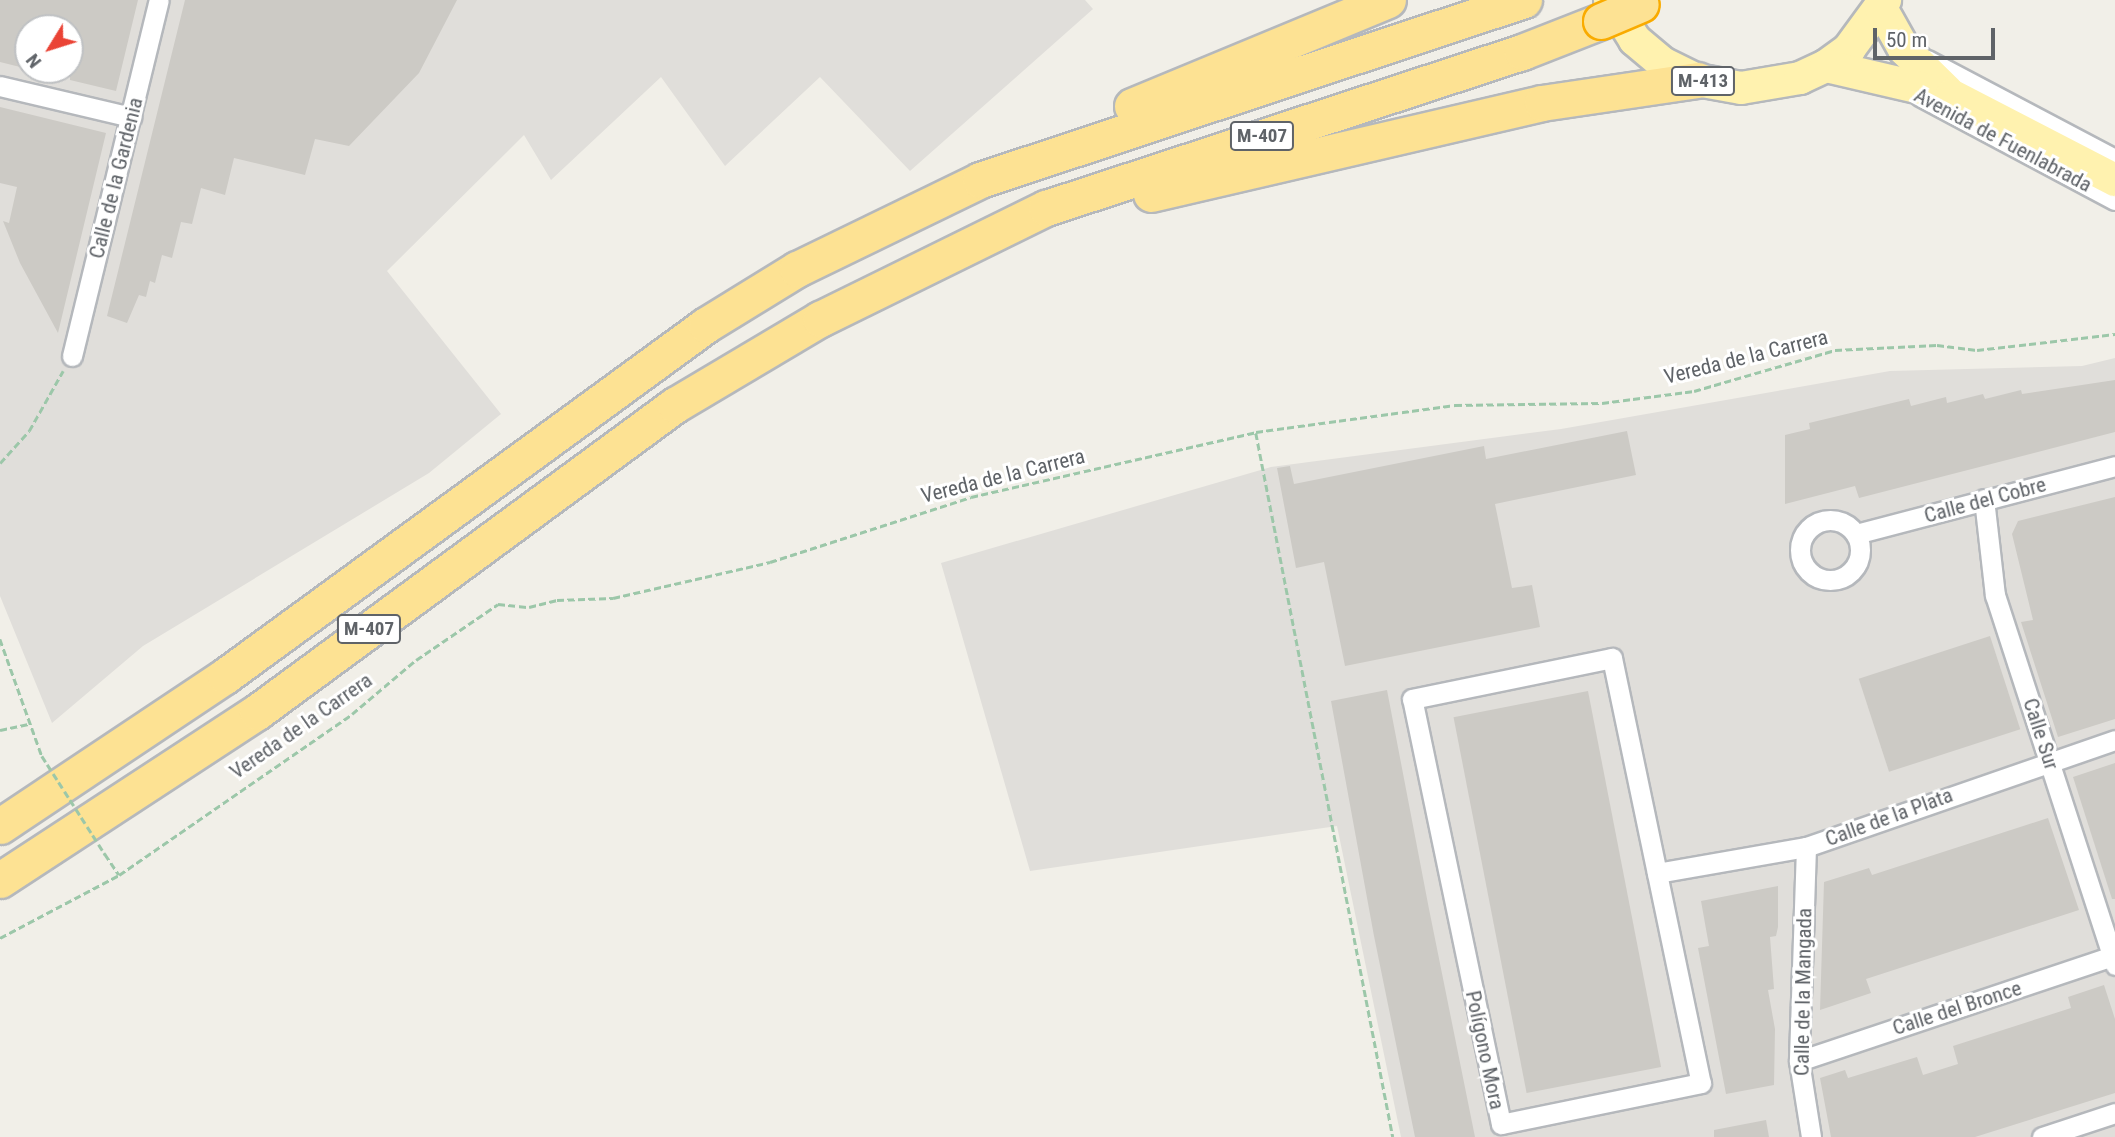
<!DOCTYPE html>
<meta charset="utf-8">
<style>
body{margin:0}
#map{position:relative;width:2115px;height:1137px;overflow:hidden;background:#f1efe8;font-family:"Roboto Condensed",sans-serif}
div>[style]{position:absolute}
.industrial>*{inset:0;background:#e0deda}
.building>*{inset:0;background:#cccac5;transform-origin:0 0}
.path>*{height:2.5px;margin-top:-1.25px;transform-origin:0;background:repeating-linear-gradient(90deg,#9cc7a9 0 7px,transparent 0 10.5px)}
.roads{filter:drop-shadow(2px 0 #b5b8bc) drop-shadow(-2px 0 #b5b8bc) drop-shadow(0 2px #b5b8bc) drop-shadow(0 -2px #b5b8bc)}
.street>*{height:19px;margin:-9.5px;padding:0 9.5px;transform-origin:9.5px;border-radius:9.5px;background:#fff}
.street>.ring{margin:-9.5px;padding:0;box-sizing:content-box;background:none;border:19px solid #fff;border-radius:50%}
.primary>*{height:32px;margin:-16px;padding:0 16px;transform-origin:16px;border-radius:16px;background:#fff2af}
.highway>*{height:35px;margin:-17.5px;padding:0 17.5px;transform-origin:17.5px;border-radius:17.5px;background:#fde293}
.path-bridge>*{height:2.5px;margin-top:-1.25px;transform-origin:0;background:repeating-linear-gradient(90deg,#9cc7a9 0 7px,transparent 0 10.5px)}
.bridges{filter:drop-shadow(2px 0 #f9ab00) drop-shadow(-2px 0 #f9ab00) drop-shadow(0 2px #f9ab00) drop-shadow(0 -2px #f9ab00)}
.highway-bridge>*{height:35px;margin:-17.5px;padding:0 17.5px;transform-origin:17.5px;border-radius:17.5px;background:#fde293}
span{translate:-50% -50%;white-space:nowrap;text-align:center;line-height:1.15;-webkit-text-stroke:6px #fff;paint-order:stroke}
.shield-label span{padding:2px 5px;background:#fff;border:2px solid;border-radius:5px;-webkit-text-stroke-width:0}
.shield-label{font-size:19px;color:#5f6368;font-weight:700}
.street-label{font-size:21px;color:#5f6368}
.north{position:absolute;left:14px;top:14px;width:70px;height:70px;box-sizing:border-box;background:#fff;border:2px solid #bfc1c3;border-radius:50%;rotate:232deg;font-size:19px;font-weight:700;line-height:28px;text-align:center;color:#5f6368}
.north::after{content:'';display:block;margin:auto;width:24px;height:32px;background:#ea4335;clip-path:polygon(50% 0,100% 100%,50% 72%,0 100%)}
.scale{position:absolute;left:1873px;top:28px;width:122px;height:32px;box-sizing:border-box;border:4px solid #5f6368;border-top:0;padding-left:9px;font-size:21px;line-height:24px;white-space:nowrap;color:#5f6368;-webkit-text-stroke:5px #fff;paint-order:stroke}
</style>
<div id="map">
<div class="industrial">
<div style="clip-path:polygon(evenodd,0 0,1085px 0,1093px 9px,910px 171px,820px 77px,725px 166px,661px 77px,551px 180px,524px 135px,387px 271px,501px 414px,429px 473px,143px 646px,52px 723px,0 596px,0 0,28px 28px,70px 28px,70px 70px,28px 70px,28px 28px)"></div>
<div style="clip-path:polygon(2115px 358px,2115px 1137px,1401px 1137px,1337px 826px,1030px 871px,941px 563px,1271px 467px,1561px 429px,1890px 371px,2082px 366px)"></div>
</div>
<div class="building">
<div style="clip-path:polygon(0 0,138px 0,116px 91px,70px 80px,70px 28px,28px 28px,28px 69px,0 62px)"></div>
<div style="clip-path:polygon(185px 0,457px 0,419px 73px,349px 146px,315px 139px,305px 175px,234px 158px,225px 195px,201px 188px,192px 224px,181px 222px,172px 258px,162px 255px,155px 283px,150px 281px,146px 297px,139px 295px,127px 323px,107px 316px)"></div>
<div style="clip-path:polygon(0 107px,106px 133px,58px 333px,20px 263px,3px 221px,9px 223px,17px 187px,0 183px)"></div>
<div style="clip-path:polygon(2115px 380px,2115px 432px,1859px 498px,1855px 486px,1785px 504px,1785px 435px,1810px 429px,1809px 423px,1909px 399px,1911px 406px,1946px 397px,1947px 403px,1983px 394px,1985px 399px,2021px 390px,2022px 394px)"></div>
<div style="clip-path:polygon(1627px 431px,1636px 475px,1495px 504px,1512px 588px,1532px 585px,1540px 627px,1345px 666px,1324px 562px,1296px 568px,1277px 468px,1290px 466px,1294px 484px,1484px 446px,1486px 459px)"></div>
<div style="clip-path:polygon(2115px 497px,2115px 719px,2058px 737px,2021px 622px,2033px 620px,2012px 534px,2018px 521px)"></div>
<div style="left:1990px;top:636px;width:98px;height:138px;rotate:72deg"></div>
<div style="clip-path:polygon(1387px 690px,1429px 909px,1475px 1137px,1415px 1137px,1374px 936px,1331px 701px)"></div>
<div style="left:1588px;top:691px;width:383px;height:137px;rotate:79deg"></div>
<div style="clip-path:polygon(2115px 763px,2115px 899px,2112px 899px,2073px 777px)"></div>
<div style="clip-path:polygon(2048px 818px,2079px 910px,1866px 979px,1871px 993px,1820px 1010px,1824px 882px,1869px 868px,1872px 875px)"></div>
<div style="clip-path:polygon(1778px 886px,1778px 927px,1776px 936px,1770px 937px,1774px 989px,1768px 990px,1775px 1029px,1774px 1085px,1726px 1094px,1698px 948px,1709px 946px,1701px 901px)"></div>
<div style="clip-path:polygon(2104px 985px,2115px 1019px,2115px 1093px,1975px 1137px,1831px 1137px,1820px 1078px,1845px 1070px,1848px 1078px,1917px 1057px,1923px 1075px,1958px 1064px,1953px 1046px,2071px 1008px,2068px 997px)"></div>
<div style="clip-path:polygon(1766px 1120px,1769px 1137px,1714px 1137px,1714px 1130px)"></div>
</div>
<div class="path">
<div style="left:1256px;top:433px;width:717px;rotate:78.99deg"></div>
<div style="left:0;top:463px;width:43px;rotate:-47.8deg"></div>
<div style="left:29px;top:431px;width:69px;rotate:-60.5deg"></div>
<div style="left:0;top:639px;width:124px;rotate:70.3deg"></div>
<div style="left:0;top:730px;width:29px;rotate:-12deg"></div>
<div style="left:105px;top:854px;width:25px;rotate:56deg"></div>
<div style="left:0;top:938px;width:135px;rotate:-27.9deg"></div>
<div style="left:119px;top:875px;width:283px;rotate:-34.6deg"></div>
<div style="left:352px;top:714px;width:84px;rotate:-40.2deg"></div>
<div style="left:416px;top:660px;width:99px;rotate:-34.3deg"></div>
<div style="left:498px;top:604px;width:31px;rotate:6deg"></div>
<div style="left:529px;top:607px;width:29px;rotate:-14deg"></div>
<div style="left:557px;top:600px;width:56px;rotate:-2deg"></div>
<div style="left:613px;top:598px;width:161px;rotate:-12.9deg"></div>
<div style="left:770px;top:562px;width:211px;rotate:-17.9deg"></div>
<div style="left:971px;top:497px;width:292px;rotate:-12.8deg"></div>
<div style="left:1256px;top:432px;width:201px;rotate:-7.7deg"></div>
<div style="left:1455px;top:405px;width:147px;rotate:-0.8deg"></div>
<div style="left:1602px;top:403px;width:93px;rotate:-7.4deg"></div>
<div style="left:1694px;top:391px;width:147px;rotate:-16.2deg"></div>
<div style="left:1835px;top:350px;width:102px;rotate:-2.8deg"></div>
<div style="left:1937px;top:345px;width:40px;rotate:7.1deg"></div>
<div style="left:1977px;top:350px;width:139px;rotate:-6.6deg"></div>
</div>
<div class="roads">
<div class="street">
<div style="left:1927px;top:60px;width:212px;rotate:27.8deg"></div>
<div style="left:0;top:86px;width:135px;rotate:13.3deg"></div>
<div style="left:1920px;top:96px;width:221px;rotate:28.1deg"></div>
<div style="left:72px;top:356px;width:366px;rotate:-76.3deg"></div>
<div style="left:1984px;top:499px;width:97px;rotate:83.5deg"></div>
<div style="left:1995px;top:595px;width:389px;rotate:72deg"></div>
<div class="ring" style="left:1800px;top:520px;width:41px;height:41px"></div>
<div style="left:1856px;top:534px;width:268px;rotate:-14.7deg"></div>
<div style="left:1612px;top:658px;width:434px;rotate:78.2deg"></div>
<div style="left:1701px;top:1083px;width:204px;rotate:168.4deg"></div>
<div style="left:1501px;top:1124px;width:434px;rotate:-101.8deg"></div>
<div style="left:1412px;top:699px;width:204px;rotate:-11.6deg"></div>
<div style="left:1806px;top:847px;width:214px;rotate:91.9deg"></div>
<div style="left:1799px;top:1061px;width:77px;rotate:81deg"></div>
<div style="left:1657px;top:873px;width:151px;rotate:-9.9deg"></div>
<div style="left:1806px;top:847px;width:327px;rotate:-19.1deg"></div>
<div style="left:1799px;top:1061px;width:333px;rotate:-18.5deg"></div>
<div style="left:2042px;top:1137px;width:77px;rotate:-18.2deg"></div>
</div>
<div class="primary">
<div style="left:1610px;top:0;width:47px;rotate:58deg"></div>
<div style="left:1635px;top:40px;width:35px;rotate:40deg"></div>
<div style="left:1662px;top:63px;width:39px;rotate:26deg"></div>
<div style="left:1697px;top:80px;width:45px;rotate:10.3deg"></div>
<div style="left:1741px;top:88px;width:60px;rotate:-9.6deg"></div>
<div style="left:1800px;top:78px;width:29px;rotate:-25deg"></div>
<div style="left:1826px;top:66px;width:29px;rotate:-36deg"></div>
<div style="left:1849px;top:49px;width:61px;rotate:-53.7deg"></div>
<div style="left:1881px;top:8px;width:47px;rotate:60.7deg"></div>
<div style="left:1904px;top:49px;width:60px;rotate:44.3deg"></div>
<div style="left:1826px;top:66px;width:128px;rotate:13.1deg"></div>
<div style="left:1951px;top:95px;width:185px;rotate:27.4deg"></div>
</div>
<div class="highway">
<div style="left:1132px;top:106px;width:277px;rotate:-22.5deg"></div>
<div style="left:1151px;top:194px;width:401px;rotate:-13.1deg"></div>
<div style="left:1542px;top:103px;width:157px;rotate:-8.4deg"></div>
<div style="left:0;top:826px;width:270px;rotate:-33.7deg"></div>
<div style="left:225px;top:676px;width:595px;rotate:-36.12deg"></div>
<div style="left:706px;top:325px;width:107px;rotate:-31.6deg"></div>
<div style="left:797px;top:269px;width:203px;rotate:-25.9deg"></div>
<div style="left:980px;top:180px;width:573px;rotate:-18.31deg"></div>
<div style="left:0;top:880px;width:307px;rotate:-33.2deg"></div>
<div style="left:257px;top:712px;width:519px;rotate:-36.3deg"></div>
<div style="left:675px;top:405px;width:169px;rotate:-30.7deg"></div>
<div style="left:820px;top:319px;width:252px;rotate:-26.2deg"></div>
<div style="left:1046px;top:208px;width:501px;rotate:-18.15deg"></div>
<div style="left:1522px;top:52px;width:85px;rotate:-21.4deg"></div>
</div>
</div>
<div class="path-bridge">
<div style="left:42px;top:756px;width:117px;rotate:57.3deg"></div>
</div>
<div class="bridges">
<div class="highway-bridge">
<div style="left:1601px;top:21px;width:43px;rotate:-23deg"></div>
</div>
</div>
<div class="shield-label">
<span style="left:1703px;top:81px">M-413</span>
<span style="left:1262px;top:136px">M-407</span>
<span style="left:369px;top:629px">M-407</span>
</div>
<div class="street-label">
<span style="left:2003px;top:140px;rotate:28deg">Avenida de Fuenlabrada</span>
<span style="left:116px;top:178px;rotate:-76deg">Calle de la Gardenia</span>
<span style="left:1746px;top:357px;rotate:-14deg">Vereda de la Carrera</span>
<span style="left:1003px;top:476px;rotate:-14deg">Vereda de la Carrera</span>
<span style="left:1985px;top:500px;rotate:-15deg">Calle del Cobre</span>
<span style="left:301px;top:726px;rotate:-35deg">Vereda de la Carrera</span>
<span style="left:2041px;top:734px;rotate:72deg">Calle Sur</span>
<span style="left:1889px;top:817px;rotate:-20deg">Calle de la Plata</span>
<span style="left:1803px;top:992px;rotate:-89deg">Calle de la Mangada</span>
<span style="left:1957px;top:1008px;rotate:-18deg">Calle del Bronce</span>
<span style="left:1485px;top:1050px;rotate:78deg">Polígono Mora</span>
</div>
<div class="north">N</div>
<div class="scale">50 m</div>
</div>
